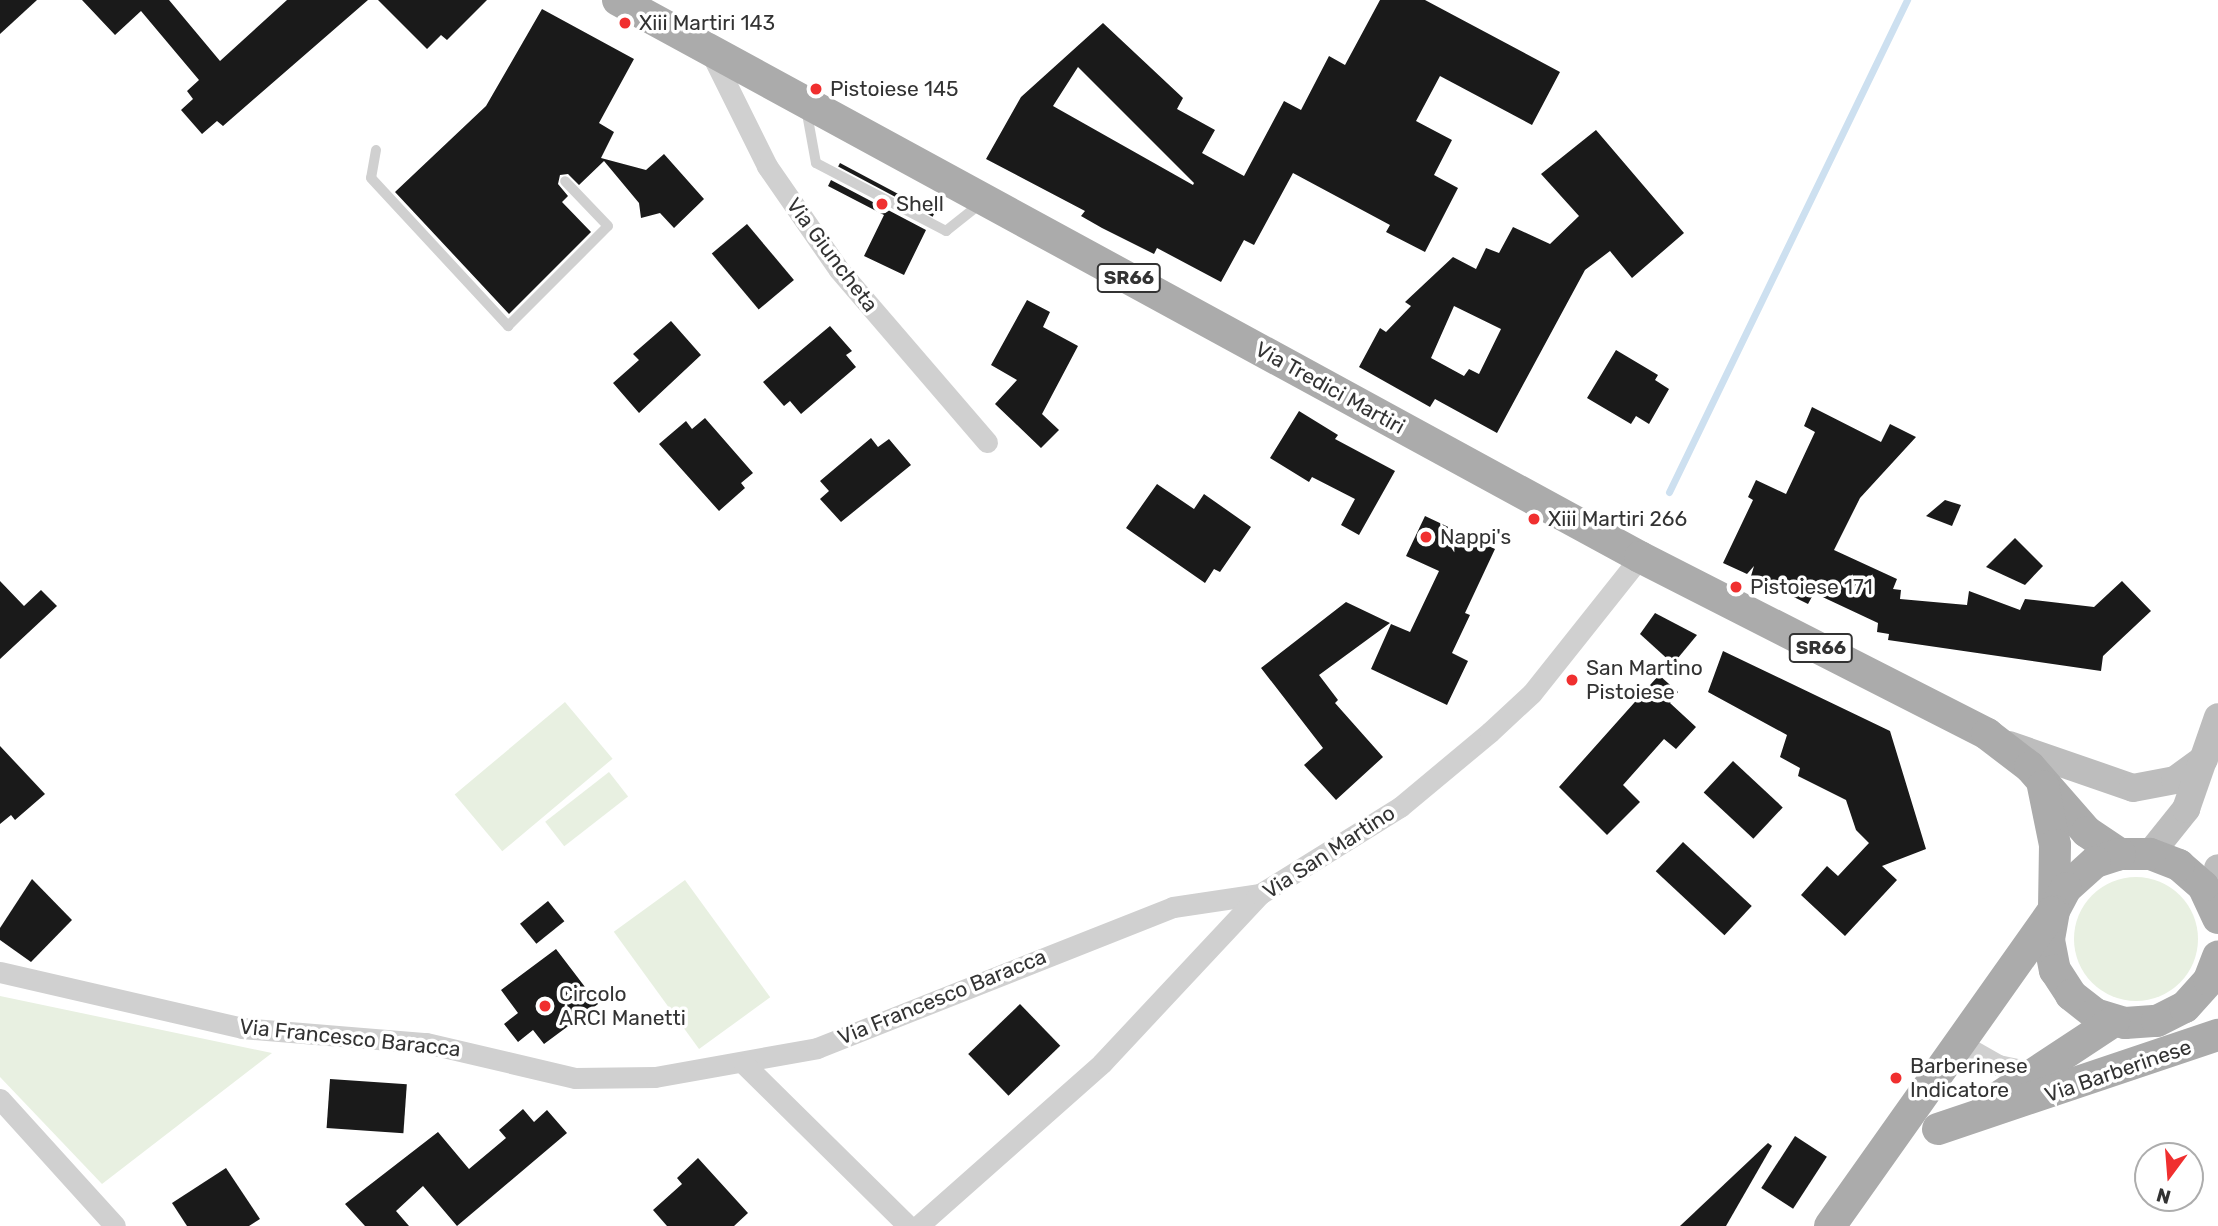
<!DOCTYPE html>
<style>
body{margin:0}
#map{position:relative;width:2218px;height:1226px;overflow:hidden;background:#fff;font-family:Rubik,sans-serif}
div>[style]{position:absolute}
.green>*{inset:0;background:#e8f0e1;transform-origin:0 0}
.round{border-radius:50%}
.stream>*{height:7px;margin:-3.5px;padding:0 3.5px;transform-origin:3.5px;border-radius:3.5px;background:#cde0f0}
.building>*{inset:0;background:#1a1a1a;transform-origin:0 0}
.lane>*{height:10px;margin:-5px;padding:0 5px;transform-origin:5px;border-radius:5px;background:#d0d0d0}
.street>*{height:21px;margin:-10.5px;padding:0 10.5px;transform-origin:10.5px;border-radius:10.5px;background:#d0d0d0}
.secondary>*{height:28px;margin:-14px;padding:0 14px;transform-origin:14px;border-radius:14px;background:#bdbdbd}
.primary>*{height:32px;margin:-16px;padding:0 16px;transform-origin:16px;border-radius:16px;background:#ababab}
.dots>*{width:19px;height:19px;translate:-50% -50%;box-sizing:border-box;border:4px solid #fff;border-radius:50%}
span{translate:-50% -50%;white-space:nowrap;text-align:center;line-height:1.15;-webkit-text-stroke:7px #fff;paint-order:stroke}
.shield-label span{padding:2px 5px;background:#fff;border:2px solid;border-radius:5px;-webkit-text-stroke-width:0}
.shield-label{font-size:19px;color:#333;font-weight:700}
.poi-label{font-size:21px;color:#333}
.left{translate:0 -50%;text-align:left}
.street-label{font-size:21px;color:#333}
.north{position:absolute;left:2134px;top:1142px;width:70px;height:70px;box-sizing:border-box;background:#fff;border:2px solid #adadad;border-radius:50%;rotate:196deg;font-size:19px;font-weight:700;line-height:28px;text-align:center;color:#333}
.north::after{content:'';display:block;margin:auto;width:24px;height:32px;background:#f02f2f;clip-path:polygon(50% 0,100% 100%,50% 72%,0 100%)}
</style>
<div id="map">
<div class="green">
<div style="left:565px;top:702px;width:74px;height:144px;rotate:50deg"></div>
<div style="left:609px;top:772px;width:31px;height:81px;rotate:52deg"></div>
<div class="round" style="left:2074px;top:877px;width:124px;height:124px"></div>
<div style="left:685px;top:880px;width:145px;height:88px;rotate:54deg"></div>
<div style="clip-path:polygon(0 996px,272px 1053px,102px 1184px,0 1077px)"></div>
</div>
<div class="stream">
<div style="left:1669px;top:492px;width:547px;rotate:-64.19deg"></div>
</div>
<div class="building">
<div style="clip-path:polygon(0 0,37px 0,0 34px)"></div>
<div style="clip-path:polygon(82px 0,169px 0,220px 61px,287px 0,368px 0,223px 126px,217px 121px,202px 134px,181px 110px,193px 99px,187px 91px,199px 80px,141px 11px,115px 35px)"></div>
<div style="clip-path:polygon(378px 0,487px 0,447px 40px,441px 35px,427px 49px)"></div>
<div style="clip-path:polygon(evenodd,1380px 0,1425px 0,1560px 72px,1532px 125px,1440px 76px,1416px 121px,1452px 140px,1434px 175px,1458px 188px,1425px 252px,1386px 232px,1390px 225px,1293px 173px,1254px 245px,1244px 240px,1221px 282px,1157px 248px,1154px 254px,1102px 228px,1081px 216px,1085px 211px,986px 159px,1021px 97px,1103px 23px,1183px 98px,1177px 109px,1215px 130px,1202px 153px,1244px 176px,1284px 101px,1301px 110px,1329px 56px,1345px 65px,1380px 0,1078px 67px,1194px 183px,1193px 185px,1053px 106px,1078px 67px)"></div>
<div style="clip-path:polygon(542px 9px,634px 59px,599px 123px,614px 132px,601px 158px,646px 170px,664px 154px,704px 199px,674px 228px,660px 213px,641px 218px,639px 203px,604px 161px,579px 185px,568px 174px,560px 175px,558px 184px,568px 196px,562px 202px,591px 232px,509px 314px,395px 192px,486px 106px)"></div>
<div style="clip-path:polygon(evenodd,1596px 130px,1684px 233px,1632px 278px,1610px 251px,1585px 270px,1497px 433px,1435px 399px,1430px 407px,1359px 367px,1380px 328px,1386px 332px,1411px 306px,1405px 302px,1453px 257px,1476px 269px,1486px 248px,1499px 253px,1513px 227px,1550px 244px,1579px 216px,1541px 174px,1596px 130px,1454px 306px,1501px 329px,1479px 374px,1469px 369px,1464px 376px,1431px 358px,1454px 306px)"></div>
<div style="left:840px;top:163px;width:107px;height:4px;rotate:28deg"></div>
<div style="clip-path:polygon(831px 180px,926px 230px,904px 275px,864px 256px,884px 215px,828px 186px)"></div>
<div style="left:747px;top:224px;width:73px;height:46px;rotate:50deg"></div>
<div style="clip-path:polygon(1027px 300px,1050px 312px,1043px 327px,1078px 346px,1042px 414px,1059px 430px,1041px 448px,995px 404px,1017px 380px,991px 365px)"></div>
<div style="clip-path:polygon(671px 321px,701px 355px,639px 413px,613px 383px,639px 360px,633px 354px)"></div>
<div style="clip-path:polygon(830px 326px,852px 351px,846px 355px,856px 367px,801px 414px,790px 401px,784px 406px,763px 382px)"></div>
<div style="clip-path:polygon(1616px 350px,1658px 375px,1655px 380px,1669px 389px,1649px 424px,1636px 416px,1631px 424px,1587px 398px)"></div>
<div style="clip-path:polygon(1812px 407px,1881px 442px,1890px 424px,1916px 437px,1860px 498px,1834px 550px,1897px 579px,1893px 589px,1901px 590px,1900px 599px,1967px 605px,1969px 591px,2020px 610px,2025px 599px,2094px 607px,2122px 581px,2151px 611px,2103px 656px,2101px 671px,1888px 640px,1889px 634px,1877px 632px,1878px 623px,1814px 593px,1808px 604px,1751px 576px,1754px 566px,1747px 574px,1723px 563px,1753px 500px,1748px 497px,1756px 480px,1786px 494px,1815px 432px,1804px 426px)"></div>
<div style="clip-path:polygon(1299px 411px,1338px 435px,1335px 439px,1395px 471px,1359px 535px,1341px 525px,1355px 499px,1312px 477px,1309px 482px,1270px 458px)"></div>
<div style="clip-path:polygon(705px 418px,753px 473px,741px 483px,745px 488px,719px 511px,659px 444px,686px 421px,692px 429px)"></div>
<div style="clip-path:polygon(871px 438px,878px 447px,889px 439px,911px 465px,841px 522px,820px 499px,829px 491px,820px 481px)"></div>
<div style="clip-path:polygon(1157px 484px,1194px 509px,1204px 494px,1251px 527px,1220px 572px,1214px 569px,1205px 583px,1126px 528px)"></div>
<div style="clip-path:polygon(1945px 500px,1961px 505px,1952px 526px,1926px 516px)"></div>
<div style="clip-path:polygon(1425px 516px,1495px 549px,1465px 613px,1470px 615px,1452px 653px,1468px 661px,1447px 705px,1371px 669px,1391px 624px,1410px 632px,1439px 571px,1406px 556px)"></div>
<div style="clip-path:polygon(2015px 538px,2043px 566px,2025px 585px,1986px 567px)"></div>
<div style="clip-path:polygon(0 581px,24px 606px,41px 590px,57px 606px,0 659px)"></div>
<div style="clip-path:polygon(1346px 602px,1390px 623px,1319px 675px,1338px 700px,1335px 703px,1383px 757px,1336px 800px,1304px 765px,1323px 748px,1261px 668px)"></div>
<div style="clip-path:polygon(1655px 613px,1697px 635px,1673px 664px,1640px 634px)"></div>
<div style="clip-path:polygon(1723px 651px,1890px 731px,1926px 849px,1882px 866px,1897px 880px,1845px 936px,1801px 895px,1827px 866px,1838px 876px,1869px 843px,1856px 830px,1846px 800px,1798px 776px,1800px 768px,1780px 757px,1787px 735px,1708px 692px)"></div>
<div style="clip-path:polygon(1659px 675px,1678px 692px,1670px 703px,1696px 727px,1676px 749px,1664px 739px,1623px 785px,1640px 802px,1607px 835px,1559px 787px)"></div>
<div style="clip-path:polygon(0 746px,45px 794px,15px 820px,11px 815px,0 824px)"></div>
<div style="left:1733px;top:761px;width:68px;height:43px;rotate:43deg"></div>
<div style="left:1683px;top:842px;width:94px;height:40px;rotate:43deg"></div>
<div style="clip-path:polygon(32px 879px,72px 920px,31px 962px,0 940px,0 928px)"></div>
<div style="left:548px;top:901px;width:26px;height:36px;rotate:51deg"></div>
<div style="clip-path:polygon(556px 949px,598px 1004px,544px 1044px,533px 1030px,518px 1042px,504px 1024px,518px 1013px,501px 990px)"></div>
<div style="left:1020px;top:1004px;width:58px;height:72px;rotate:46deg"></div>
<div style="left:330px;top:1079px;width:77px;height:49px;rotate:4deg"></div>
<div style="clip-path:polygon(523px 1109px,534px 1122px,547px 1110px,567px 1133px,457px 1226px,423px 1186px,396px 1211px,409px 1226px,365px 1226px,345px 1204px,438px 1132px,469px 1169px,506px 1138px,499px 1130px)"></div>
<div style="left:1795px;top:1136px;width:38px;height:62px;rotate:33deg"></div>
<div style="clip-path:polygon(1768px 1143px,1772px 1146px,1726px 1226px,1680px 1226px)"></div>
<div style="clip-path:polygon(698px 1158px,748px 1213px,734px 1226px,667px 1226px,653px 1210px,682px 1184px,677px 1178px)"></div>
<div style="clip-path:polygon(226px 1168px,260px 1219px,249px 1226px,187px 1226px,172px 1203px)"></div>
</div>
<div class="lane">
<div style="left:806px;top:108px;width:56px;rotate:79.7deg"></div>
<div style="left:816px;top:163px;width:147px;rotate:27.6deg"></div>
<div style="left:946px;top:231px;width:43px;rotate:-38.5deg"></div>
<div style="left:376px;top:150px;width:28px;rotate:100deg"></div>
<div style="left:371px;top:178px;width:202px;rotate:47.2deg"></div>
<div style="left:508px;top:326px;width:141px;rotate:-45deg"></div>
<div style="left:608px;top:226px;width:62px;rotate:-133.7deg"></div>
</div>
<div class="street">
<div style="left:709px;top:49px;width:131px;rotate:63.6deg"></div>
<div style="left:767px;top:166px;width:126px;rotate:55.3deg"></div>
<div style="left:839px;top:270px;width:227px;rotate:49.3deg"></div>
<div style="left:0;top:972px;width:248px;rotate:13deg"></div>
<div style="left:242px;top:1028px;width:185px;rotate:4.7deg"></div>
<div style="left:426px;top:1043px;width:153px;rotate:13.2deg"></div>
<div style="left:575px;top:1078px;width:80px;rotate:-0.7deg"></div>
<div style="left:655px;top:1077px;width:165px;rotate:-10.1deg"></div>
<div style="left:817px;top:1048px;width:383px;rotate:-21.6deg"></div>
<div style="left:1173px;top:907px;width:88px;rotate:-8.5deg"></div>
<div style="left:1961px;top:1044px;width:43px;rotate:29.6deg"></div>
<div style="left:1998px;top:1065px;width:38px;rotate:12deg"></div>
<div style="left:744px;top:1064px;width:231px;rotate:44.6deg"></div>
<div style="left:0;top:1099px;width:171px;rotate:47.8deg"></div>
<div style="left:918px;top:1226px;width:246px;rotate:-41.5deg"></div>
<div style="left:1102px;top:1063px;width:231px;rotate:-46.9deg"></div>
<div style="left:1260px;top:894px;width:165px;rotate:-31.9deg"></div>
<div style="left:1400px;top:807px;width:117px;rotate:-39.8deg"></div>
<div style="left:1490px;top:732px;width:57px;rotate:-42.9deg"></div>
<div style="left:1532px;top:693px;width:174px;rotate:-51.5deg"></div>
</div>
<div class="secondary">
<div style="left:2009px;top:745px;width:131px;rotate:19.1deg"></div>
<div style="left:2133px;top:788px;width:43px;rotate:-10.8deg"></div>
<div style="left:2175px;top:780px;width:36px;rotate:-36deg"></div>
<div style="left:2150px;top:854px;width:58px;rotate:-51.3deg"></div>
<div style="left:2186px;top:809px;width:97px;rotate:-70.8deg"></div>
<div style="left:2214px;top:907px;width:39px;rotate:-84deg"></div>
</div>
<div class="primary">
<div style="left:618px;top:0;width:1164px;rotate:28.59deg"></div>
<div style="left:1640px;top:557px;width:390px;rotate:27deg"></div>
<div style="left:1987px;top:734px;width:54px;rotate:37.5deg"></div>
<div style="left:2030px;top:767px;width:86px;rotate:48.8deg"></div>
<div style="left:2087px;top:832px;width:40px;rotate:34deg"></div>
<div style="left:2043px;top:786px;width:60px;rotate:78.5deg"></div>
<div style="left:2055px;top:845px;width:63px;rotate:90.9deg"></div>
<div style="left:2218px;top:918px;width:35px;rotate:-115deg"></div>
<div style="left:2203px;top:886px;width:32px;rotate:-139deg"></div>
<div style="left:2179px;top:865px;width:31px;rotate:-159deg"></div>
<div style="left:2150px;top:854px;width:30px;rotate:180deg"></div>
<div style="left:2120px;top:854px;width:26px;rotate:162deg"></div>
<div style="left:2095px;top:862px;width:39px;rotate:138deg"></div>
<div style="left:2066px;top:888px;width:26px;rotate:118deg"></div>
<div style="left:2054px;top:911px;width:29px;rotate:100deg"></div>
<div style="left:2049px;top:940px;width:31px;rotate:79deg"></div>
<div style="left:2055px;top:970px;width:30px;rotate:57deg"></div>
<div style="left:2071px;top:995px;width:31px;rotate:38deg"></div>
<div style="left:2095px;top:1014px;width:31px;rotate:17deg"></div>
<div style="left:2125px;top:1023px;width:32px;rotate:-4deg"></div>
<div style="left:2157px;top:1021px;width:31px;rotate:-27deg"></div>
<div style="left:2185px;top:1007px;width:36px;rotate:-48deg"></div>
<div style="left:2209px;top:980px;width:25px;rotate:-69deg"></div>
<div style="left:1988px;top:1104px;width:151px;rotate:-33.4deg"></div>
<div style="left:1938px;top:1129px;width:295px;rotate:-18.6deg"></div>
<div style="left:1830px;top:1226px;width:384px;rotate:-54.7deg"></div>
</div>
<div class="dots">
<div style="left:625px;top:23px;background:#f02f2f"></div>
<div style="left:816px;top:89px;background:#f02f2f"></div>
<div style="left:882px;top:204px;background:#f02f2f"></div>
<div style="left:1534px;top:519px;background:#f02f2f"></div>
<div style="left:1426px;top:537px;background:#f02f2f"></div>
<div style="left:1736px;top:587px;background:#f02f2f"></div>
<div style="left:1572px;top:680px;background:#f02f2f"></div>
<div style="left:545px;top:1006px;background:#f02f2f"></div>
<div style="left:1896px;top:1078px;background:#f02f2f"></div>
</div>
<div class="shield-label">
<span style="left:1129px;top:278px">SR66</span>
<span style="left:1821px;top:648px">SR66</span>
</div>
<div class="poi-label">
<span class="left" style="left:639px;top:23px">Xiii Martiri 143</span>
<span class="left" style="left:830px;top:89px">Pistoiese 145</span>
<span class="left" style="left:896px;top:204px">Shell</span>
<span class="left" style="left:1548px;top:519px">Xiii Martiri 266</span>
<span class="left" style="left:1440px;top:537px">Nappi's</span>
<span class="left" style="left:1750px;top:587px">Pistoiese 171</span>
<span class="left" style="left:1586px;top:680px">San Martino<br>Pistoiese</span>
<span class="left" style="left:559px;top:1006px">Circolo<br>ARCI Manetti</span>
<span class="left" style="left:1910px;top:1078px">Barberinese<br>Indicatore</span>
</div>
<div class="street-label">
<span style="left:832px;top:255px;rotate:53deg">Via Giuncheta</span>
<span style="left:1330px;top:388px;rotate:29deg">Via Tredici Martiri</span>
<span style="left:1329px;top:852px;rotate:-33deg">Via San Martino</span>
<span style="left:942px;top:997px;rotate:-22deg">Via Francesco Baracca</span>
<span style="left:350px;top:1038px;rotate:6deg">Via Francesco Baracca</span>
<span style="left:2118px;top:1071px;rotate:-19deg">Via Barberinese</span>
</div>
<div class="north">N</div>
</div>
